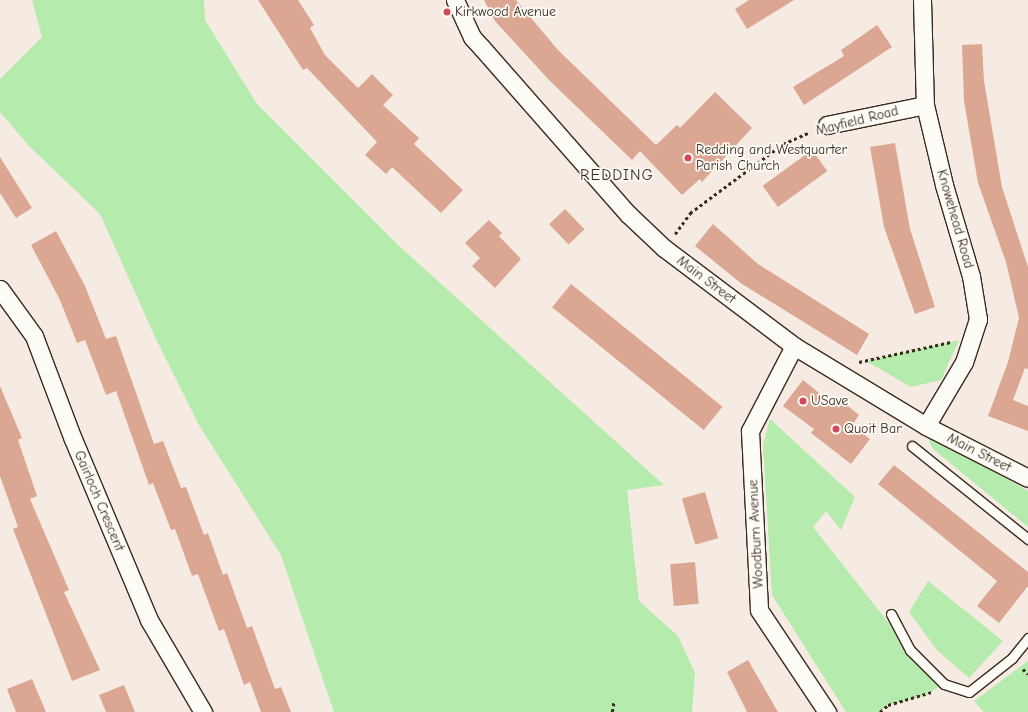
<!DOCTYPE html>
<style>
body{margin:0}
#map{position:relative;width:1028px;height:712px;overflow:hidden;background:#f6ebe3;font-family:"Comic Neue",sans-serif}
div>[style]{position:absolute}
.green>*{inset:0;background:#b5ebad}
.building>*{inset:0;background:#dca792;transform-origin:0 0}
.path>*{height:2.5px;margin-top:-1.25px;transform-origin:0;background:repeating-linear-gradient(90deg,#3b2a1e 0 3px,transparent 0 6px)}
.roads{filter:drop-shadow(1px 0 #3b2a1e) drop-shadow(-1px 0 #3b2a1e) drop-shadow(0 1px #3b2a1e) drop-shadow(0 -1px #3b2a1e)}
.lane>*{height:9px;margin:-4.5px;padding:0 4.5px;transform-origin:4.5px;border-radius:4.5px;background:#fdfcf7}
.street>*{height:17px;margin:-8.5px;padding:0 8.5px;transform-origin:8.5px;border-radius:8.5px;background:#fdfcf7}
.dots>*{width:11px;height:11px;translate:-50% -50%;box-sizing:border-box;border:2px solid #fdfcf7;border-radius:50%}
span{translate:-50% -50%;white-space:nowrap;text-align:center;line-height:1.15;-webkit-text-stroke:3.5px #fdfcf7;paint-order:stroke}
.poi-label{font-size:14px;color:#3b2a1e}
.left{translate:0 -50%;text-align:left}
.street-label{font-size:14px;color:#3b2a1e}
.quarter-label{font-size:16px;color:#3b2a1e;letter-spacing:1px}
</style>
<div id="map">
<div class="green">
<div style="clip-path:polygon(32px 0,204px 0,205px 20px,257px 104px,398px 245px,664px 485px,627px 490px,639px 601px,678px 636px,695px 673px,692px 712px,334px 712px,281px 555px,199px 425px,155px 337px,100px 214px,28px 145px,0 112px,0 79px,42px 37px)"></div>
<div style="clip-path:polygon(959px 340px,941px 380px,911px 387px,866px 361px)"></div>
<div style="clip-path:polygon(770px 419px,855px 497px,841px 530px,826px 511px,813px 527px,910px 650px,944px 684px,924px 696px,888px 705px,880px 712px,846px 712px,772px 595px,763px 445px)"></div>
<div style="clip-path:polygon(924px 430px,1028px 491px,1028px 527px,933px 449px)"></div>
<div style="clip-path:polygon(928px 581px,1003px 641px,969px 678px,937px 650px,909px 612px)"></div>
<div style="clip-path:polygon(1028px 661px,1028px 712px,984px 712px,974px 701px)"></div>
</div>
<div class="building">
<div style="clip-path:polygon(258px 0,298px 0,314px 25px,310px 28px,325px 55px,358px 88px,372px 74px,393px 95px,383px 105px,419px 138px,414px 144px,463px 190px,441px 213px,392px 167px,386px 174px,365px 155px,377px 142px,307px 68px,303px 70px)"></div>
<div style="clip-path:polygon(484px 0,516px 0,558px 50px,656px 145px,677px 125px,680px 128px,715px 92px,752px 128px,702px 182px,700px 179px,682px 195px,640px 151px,632px 160px,549px 80px,495px 21px)"></div>
<div style="clip-path:polygon(749px 0,794px 0,747px 29px,735px 9px)"></div>
<div style="clip-path:polygon(877px 25px,892px 47px,804px 105px,793px 87px,844px 56px,841px 50px)"></div>
<div style="clip-path:polygon(982px 44px,984px 81px,1002px 187px,1028px 267px,1028px 369px,1025px 368px,1013px 400px,1028px 406px,1028px 431px,988px 416px,1008px 362px,1019px 318px,1006px 262px,978px 183px,964px 101px,962px 45px)"></div>
<div style="clip-path:polygon(895px 143px,910px 229px,935px 307px,915px 314px,884px 227px,870px 147px)"></div>
<div style="left:812px;top:150px;width:26px;height:61px;rotate:54deg"></div>
<div style="clip-path:polygon(0 157px,32px 208px,16px 218px,0 193px)"></div>
<div style="left:565px;top:209px;width:28px;height:22px;rotate:46deg"></div>
<div style="clip-path:polygon(489px 220px,502px 233px,499px 236px,521px 259px,495px 288px,472px 266px,480px 258px,465px 243px)"></div>
<div style="clip-path:polygon(713px 224px,758px 264px,869px 334px,857px 355px,742px 284px,695px 246px)"></div>
<div style="clip-path:polygon(56px 231px,85px 286px,106px 339px,116px 336px,154px 444px,163px 441px,181px 488px,186px 487px,204px 535px,208px 533px,223px 575px,227px 573px,247px 628px,252px 626px,275px 689px,281px 687px,291px 712px,261px 712px,250px 682px,244px 685px,224px 629px,219px 631px,198px 574px,192px 576px,175px 529px,171px 530px,153px 483px,149px 485px,116px 391px,106px 395px,85px 340px,77px 343px,60px 300px,31px 245px)"></div>
<div style="left:571px;top:284px;width:195px;height:30px;rotate:39deg"></div>
<div style="clip-path:polygon(803px 380px,833px 404px,838px 398px,859px 415px,852px 425px,870px 439px,851px 464px,811px 433px,814px 429px,783px 406px)"></div>
<div style="clip-path:polygon(0 386px,22px 438px,18px 440px,37px 496px,30px 499px,69px 590px,64px 592px,100px 670px,72px 681px,13px 529px,18px 527px,0 476px)"></div>
<div style="clip-path:polygon(894px 465px,1028px 572px,1028px 586px,999px 623px,977px 606px,997px 581px,878px 484px)"></div>
<div style="left:705px;top:492px;width:48px;height:24px;rotate:74deg"></div>
<div style="left:695px;top:562px;width:42px;height:25px;rotate:85deg"></div>
<div style="clip-path:polygon(748px 660px,778px 712px,747px 712px,727px 672px)"></div>
<div style="clip-path:polygon(32px 679px,46px 712px,16px 712px,7px 689px)"></div>
<div style="clip-path:polygon(124px 685px,135px 712px,106px 712px,99px 695px)"></div>
</div>
<div class="path">
<div style="left:675px;top:234px;width:26px;rotate:-54deg"></div>
<div style="left:690px;top:213px;width:116px;rotate:-36.6deg"></div>
<div style="left:783px;top:144px;width:30px;rotate:-24deg"></div>
<div style="left:859px;top:362px;width:94px;rotate:-12.3deg"></div>
<div style="left:1023px;top:669px;width:7px;rotate:45deg"></div>
<div style="left:612px;top:712px;width:11px;rotate:-80deg"></div>
<div style="left:880px;top:712px;width:11px;rotate:-41deg"></div>
<div style="left:888px;top:705px;width:46px;rotate:-16.5deg"></div>
</div>
<div class="roads">
<div class="lane">
<div style="left:912px;top:446px;width:149px;rotate:38.7deg"></div>
<div style="left:891px;top:614px;width:41px;rotate:62.2deg"></div>
<div style="left:910px;top:650px;width:48px;rotate:45deg"></div>
<div style="left:944px;top:684px;width:26px;rotate:18deg"></div>
<div style="left:969px;top:692px;width:55px;rotate:-38.3deg"></div>
<div style="left:1012px;top:658px;width:26px;rotate:-51deg"></div>
</div>
<div class="street">
<div style="left:455px;top:0;width:41px;rotate:65.3deg"></div>
<div style="left:472px;top:37px;width:15px;rotate:48deg"></div>
<div style="left:482px;top:48px;width:221px;rotate:48.7deg"></div>
<div style="left:628px;top:214px;width:50px;rotate:43.4deg"></div>
<div style="left:664px;top:248px;width:163px;rotate:37deg"></div>
<div style="left:794px;top:346px;width:154px;rotate:31.2deg"></div>
<div style="left:926px;top:426px;width:114px;rotate:27deg"></div>
<div style="left:922px;top:0;width:105px;rotate:88.4deg"></div>
<div style="left:925px;top:105px;width:82px;rotate:76.6deg"></div>
<div style="left:944px;top:185px;width:95px;rotate:73.5deg"></div>
<div style="left:971px;top:276px;width:44px;rotate:80.8deg"></div>
<div style="left:978px;top:319px;width:45px;rotate:108deg"></div>
<div style="left:964px;top:362px;width:74px;rotate:120.7deg"></div>
<div style="left:827px;top:125px;width:100px;rotate:-11.5deg"></div>
<div style="left:0;top:289px;width:58px;rotate:54.1deg"></div>
<div style="left:34px;top:336px;width:110px;rotate:69.3deg"></div>
<div style="left:73px;top:439px;width:196px;rotate:67.2deg"></div>
<div style="left:149px;top:620px;width:107px;rotate:59.6deg"></div>
<div style="left:794px;top:346px;width:96px;rotate:117.4deg"></div>
<div style="left:750px;top:431px;width:179px;rotate:87.1deg"></div>
<div style="left:759px;top:610px;width:123px;rotate:56.3deg"></div>
</div>
</div>
<div class="dots">
<div style="left:447px;top:12px;background:#d1495b"></div>
<div style="left:688px;top:158px;background:#d1495b"></div>
<div style="left:803px;top:401px;background:#d1495b"></div>
<div style="left:836px;top:429px;background:#d1495b"></div>
</div>
<div class="poi-label">
<span class="left" style="left:455px;top:12px">Kirkwood Avenue</span>
<span class="left" style="left:696px;top:158px">Redding and Westquarter<br>Parish Church</span>
<span class="left" style="left:811px;top:401px">USave</span>
<span class="left" style="left:844px;top:429px">Quoit Bar</span>
</div>
<div class="street-label">
<span style="left:857px;top:121px;rotate:-14deg">Mayfield Road</span>
<span style="left:955px;top:219px;rotate:74deg">Knowehead Road</span>
<span style="left:706px;top:280px;rotate:37deg">Main Street</span>
<span style="left:979px;top:453px;rotate:27deg">Main Street</span>
<span style="left:99px;top:501px;rotate:67deg">Gairloch Crescent</span>
<span style="left:756px;top:534px;rotate:-93deg">Woodburn Avenue</span>
</div>
<div class="quarter-label">
<span style="left:617px;top:175px">REDDING</span>
</div>
</div>
